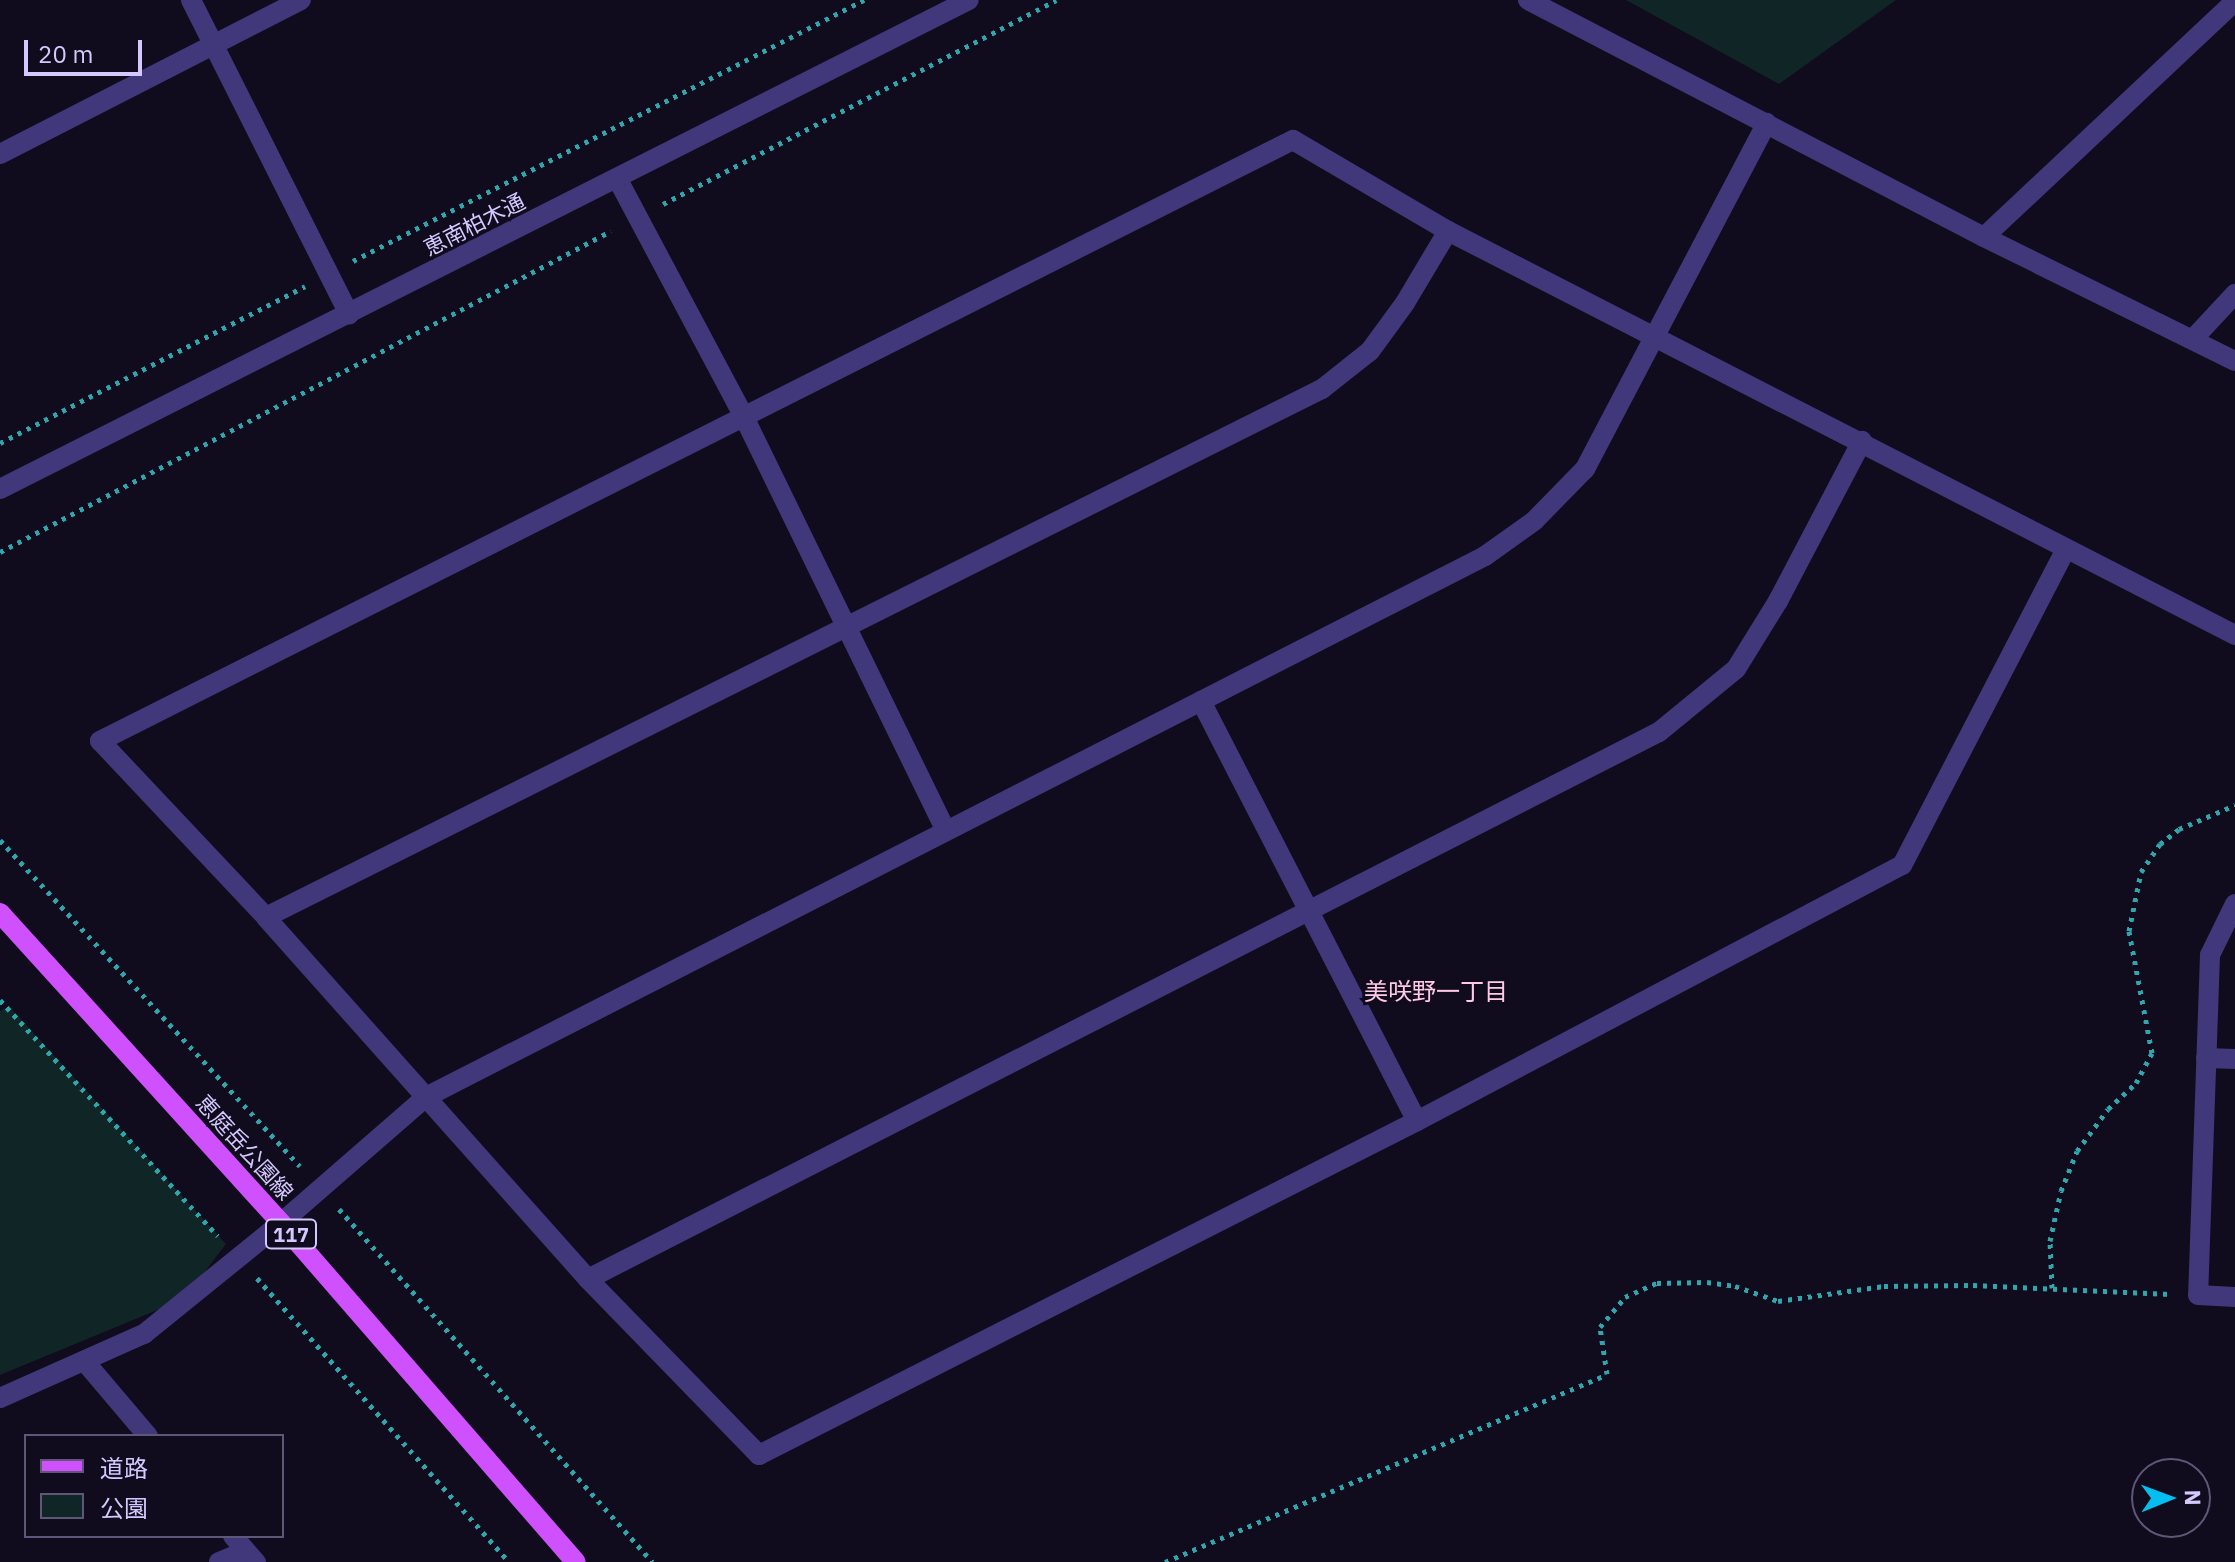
<!DOCTYPE html>
<meta charset="utf-8">
<style>
body{margin:0}
#map{position:relative;width:2235px;height:1562px;overflow:hidden;background:#100c1d;font-family:"IBM Plex Sans","Noto Sans JP",sans-serif}
div>[style]{position:absolute}
.green>*{inset:0;background:#0f2526}
.path>*{height:5px;margin-top:-2.5px;transform-origin:0;background:repeating-linear-gradient(90deg,#2ea6ac 0 4px,transparent 0 10px)}
.service>*{height:20px;margin:-10px;padding:0 10px;transform-origin:10px;border-radius:10px;background:#41377b}
.minor>*{height:20px;margin:-10px;padding:0 10px;transform-origin:10px;border-radius:10px;background:#41377b}
.tertiary>*{height:20px;margin:-10px;padding:0 10px;transform-origin:10px;border-radius:10px;background:#41377b}
.primary>*{height:20px;margin:-10px;padding:0 10px;transform-origin:10px;border-radius:10px;background:#cf50fd}
span{translate:-50% -50%;white-space:nowrap;text-align:center;line-height:1.15;-webkit-text-stroke:6px #100c1d;paint-order:stroke}
.shield-label span{padding:2px 6px;background:#100c1d;border:2px solid;border-radius:6px;-webkit-text-stroke-width:0}
.shield-label{font-size:20px;color:#d4c8fe;font-weight:700}
.street-label{font-size:22px;color:#d4c8fe}
.neighbourhood-label{font-size:24px;color:#fecae5}
.legend{position:absolute;left:24px;top:1434px;width:260px;height:104px;box-sizing:border-box;background:#100c1d;border:2px solid #5e5777;margin:0;padding:10px 14px;list-style:none;font-size:24px;color:#d4c8fe}
.legend li{display:flex;align-items:center;gap:16px;height:40px}
.legend b{width:40px;border:2px solid #5e5777}
.north{position:absolute;left:2131px;top:1458px;width:80px;height:80px;box-sizing:border-box;background:#100c1d;border:2px solid #5e5777;border-radius:50%;rotate:89deg;font-size:22px;font-weight:700;line-height:32px;text-align:center;color:#d4c8fe}
.north::after{content:'';display:block;margin:auto;width:28px;height:36px;background:#03beef;clip-path:polygon(50% 0,100% 100%,50% 72%,0 100%)}
.scale{position:absolute;left:24px;top:40px;width:118px;height:36px;box-sizing:border-box;border:4px solid #d4c8fe;border-top:0;padding-left:10px;font-size:24px;line-height:28px;white-space:nowrap;color:#d4c8fe;-webkit-text-stroke:6px #100c1d;paint-order:stroke}
</style>
<div id="map">
<div class="green">
<div style="clip-path:polygon(1626px 0,1896px 0,1779px 84px)"></div>
<div style="clip-path:polygon(9px 1006px,226px 1244px,184px 1299px,0 1375px,0 1011px)"></div>
</div>
<div class="path">
<div style="left:663px;top:204px;width:443px;rotate:-27.4deg"></div>
<div style="left:353px;top:261px;width:574px;rotate:-27.06deg"></div>
<div style="left:0;top:443px;width:343px;rotate:-27.2deg"></div>
<div style="left:0;top:552px;width:690px;rotate:-27.72deg"></div>
<div style="left:0;top:840px;width:443px;rotate:47.4deg"></div>
<div style="left:0;top:1000px;width:321px;rotate:47.3deg"></div>
<div style="left:339px;top:1209px;width:472px;rotate:48.4deg"></div>
<div style="left:257px;top:1278px;width:380px;rotate:48.4deg"></div>
<div style="left:2052px;top:1288px;width:47px;rotate:-92.4deg"></div>
<div style="left:2050px;top:1241px;width:51px;rotate:-77.6deg"></div>
<div style="left:2061px;top:1191px;width:43px;rotate:-68.2deg"></div>
<div style="left:2077px;top:1151px;width:52px;rotate:-53.6deg"></div>
<div style="left:2108px;top:1109px;width:38px;rotate:-43deg"></div>
<div style="left:2136px;top:1083px;width:34px;rotate:-62deg"></div>
<div style="left:2152px;top:1053px;width:124px;rotate:-100.7deg"></div>
<div style="left:2129px;top:931px;width:60px;rotate:-78.5deg"></div>
<div style="left:2141px;top:872px;width:34px;rotate:-56deg"></div>
<div style="left:2160px;top:844px;width:24px;rotate:-38deg"></div>
<div style="left:2179px;top:829px;width:61px;rotate:-23.2deg"></div>
<div style="left:1165px;top:1562px;width:480px;rotate:-23deg"></div>
<div style="left:1607px;top:1374px;width:48px;rotate:-98.5deg"></div>
<div style="left:1600px;top:1327px;width:39px;rotate:-50deg"></div>
<div style="left:1625px;top:1297px;width:35px;rotate:-24deg"></div>
<div style="left:1657px;top:1283px;width:50px;rotate:-1.1deg"></div>
<div style="left:1707px;top:1282px;width:28px;rotate:8deg"></div>
<div style="left:1735px;top:1286px;width:46px;rotate:19.2deg"></div>
<div style="left:1778px;top:1301px;width:107px;rotate:-8.1deg"></div>
<div style="left:1884px;top:1286px;width:89px;rotate:-0.6deg"></div>
<div style="left:1973px;top:1285px;width:197px;rotate:2.6deg"></div>
</div>
<div class="service">
<div style="left:2235px;top:904px;width:57px;rotate:116.1deg"></div>
<div style="left:2210px;top:955px;width:340px;rotate:92deg"></div>
<div style="left:2198px;top:1295px;width:37px;rotate:3deg"></div>
<div style="left:2206px;top:1058px;width:29px;rotate:2deg"></div>
</div>
<div class="minor">
<div style="left:191px;top:0;width:352px;rotate:63.3deg"></div>
<div style="left:1528px;top:0;width:514px;rotate:27.46deg"></div>
<div style="left:1984px;top:237px;width:280px;rotate:26.3deg"></div>
<div style="left:0;top:154px;width:338px;rotate:-27.1deg"></div>
<div style="left:617px;top:178px;width:273px;rotate:62deg"></div>
<div style="left:745px;top:419px;width:458px;rotate:64deg"></div>
<div style="left:1984px;top:237px;width:345px;rotate:-43.2deg"></div>
<div style="left:2193px;top:339px;width:62px;rotate:-47deg"></div>
<div style="left:2066px;top:549px;width:356px;rotate:117.4deg"></div>
<div style="left:1902px;top:865px;width:548px;rotate:152.17deg"></div>
<div style="left:1417px;top:1121px;width:738px;rotate:153.09deg"></div>
<div style="left:759px;top:1455px;width:245px;rotate:-134.2deg"></div>
<div style="left:588px;top:1279px;width:484px;rotate:-131.7deg"></div>
<div style="left:266px;top:917px;width:242px;rotate:-133.3deg"></div>
<div style="left:100px;top:741px;width:1336px;rotate:-26.74deg"></div>
<div style="left:1293px;top:140px;width:180px;rotate:30.4deg"></div>
<div style="left:1448px;top:231px;width:885px;rotate:27.17deg"></div>
<div style="left:1201px;top:701px;width:472px;rotate:62.8deg"></div>
<div style="left:266px;top:917px;width:1181px;rotate:-26.57deg"></div>
<div style="left:1322px;top:389px;width:61px;rotate:-38.4deg"></div>
<div style="left:1370px;top:351px;width:59px;rotate:-53.9deg"></div>
<div style="left:1405px;top:303px;width:84px;rotate:-59.2deg"></div>
<div style="left:588px;top:1279px;width:1203px;rotate:-27.06deg"></div>
<div style="left:1659px;top:732px;width:99px;rotate:-39.3deg"></div>
<div style="left:1736px;top:669px;width:80px;rotate:-58.3deg"></div>
<div style="left:1778px;top:601px;width:181px;rotate:-62.3deg"></div>
<div style="left:86px;top:1363px;width:96px;rotate:49.7deg"></div>
<div style="left:0;top:1398px;width:158px;rotate:-24deg"></div>
<div style="left:144px;top:1334px;width:176px;rotate:-39deg"></div>
<div style="left:281px;top:1223px;width:192px;rotate:-41deg"></div>
<div style="left:426px;top:1097px;width:1189px;rotate:-27.06deg"></div>
<div style="left:1485px;top:556px;width:60px;rotate:-35.5deg"></div>
<div style="left:1534px;top:521px;width:73px;rotate:-45.6deg"></div>
<div style="left:1585px;top:469px;width:391px;rotate:-62.3deg"></div>
<div style="left:233px;top:1536px;width:35px;rotate:49deg"></div>
<div style="left:219px;top:1562px;width:29px;rotate:-22deg"></div>
</div>
<div class="tertiary">
<div style="left:0;top:489px;width:1085px;rotate:-26.78deg"></div>
</div>
<div class="primary">
<div style="left:0;top:913px;width:418px;rotate:47.8deg"></div>
<div style="left:281px;top:1223px;width:449px;rotate:49deg"></div>
</div>
<div class="shield-label">
<span style="left:291px;top:1234px">117</span>
</div>
<div class="street-label">
<span style="left:474px;top:224px;rotate:-27deg">恵南柏木通</span>
<span style="left:245px;top:1147px;rotate:48deg">恵庭岳公園線</span>
</div>
<div class="neighbourhood-label">
<span style="left:1436px;top:992px">美咲野一丁目</span>
</div>
<ul class="legend">
<li><b style="height:10px;background:#cf50fd"></b>道路</li>
<li><b style="height:22px;background:#0f2526"></b>公園</li>
</ul>
<div class="north">N</div>
<div class="scale">20 m</div>
</div>
